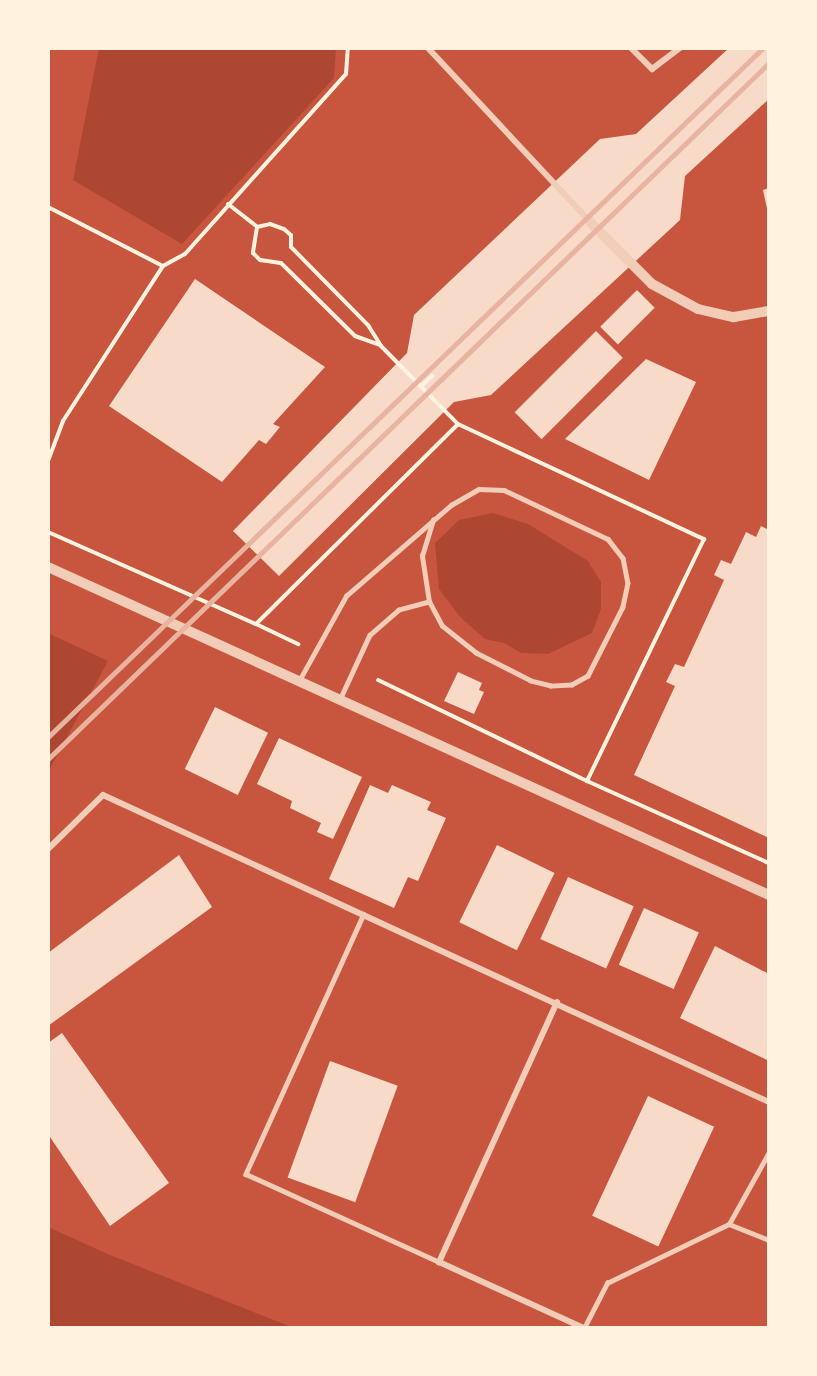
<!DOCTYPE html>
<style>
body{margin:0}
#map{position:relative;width:817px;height:1376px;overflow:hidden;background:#c8553d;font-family:"Roboto Serif",serif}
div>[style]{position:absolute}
.green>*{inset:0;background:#ae4732}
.building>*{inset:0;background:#f7dbc8;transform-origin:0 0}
.path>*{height:4px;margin:-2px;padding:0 2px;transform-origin:2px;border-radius:2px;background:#fff3e0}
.service>*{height:4.5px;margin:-2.25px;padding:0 2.25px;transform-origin:2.25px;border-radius:2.25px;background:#f1ccb7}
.minor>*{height:6px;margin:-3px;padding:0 3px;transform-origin:3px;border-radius:3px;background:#f1ccb7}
.tertiary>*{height:10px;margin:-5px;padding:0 5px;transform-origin:5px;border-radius:5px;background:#f1ccb7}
.rail>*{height:4.5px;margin:-2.25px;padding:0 2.25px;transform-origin:2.25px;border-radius:2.25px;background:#e9b49f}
span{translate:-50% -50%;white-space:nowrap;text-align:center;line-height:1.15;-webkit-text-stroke:4.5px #fff3e0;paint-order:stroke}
.frame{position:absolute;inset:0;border:50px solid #fff3e0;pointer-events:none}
</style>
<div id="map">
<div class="green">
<div style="clip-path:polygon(99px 48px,336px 48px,334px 78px,182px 244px,73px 180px)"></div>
<div style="clip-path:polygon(493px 513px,528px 524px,588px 561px,601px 582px,601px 609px,592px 633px,548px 654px,521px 653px,504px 643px,485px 639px,460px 617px,439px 589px,435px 543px,459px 520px)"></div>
<div style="clip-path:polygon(48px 633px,108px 661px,48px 772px)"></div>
<div style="clip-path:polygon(48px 1227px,110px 1255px,294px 1328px,48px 1328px)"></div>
</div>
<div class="building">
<div style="clip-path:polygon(729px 48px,769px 48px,769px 99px,685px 176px,680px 220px,491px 395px,454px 402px,279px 576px,233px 531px,407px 353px,414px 315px,600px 139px,636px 134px)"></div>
<div style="clip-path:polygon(769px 188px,769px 213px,768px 213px,763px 190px)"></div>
<div style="clip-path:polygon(195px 279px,325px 367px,273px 424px,280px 427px,266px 444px,259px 440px,222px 482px,109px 406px)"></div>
<div style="left:637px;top:290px;width:25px;height:52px;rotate:45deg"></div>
<div style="left:596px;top:331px;width:38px;height:115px;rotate:45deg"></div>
<div style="clip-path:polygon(646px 359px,696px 382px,649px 480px,565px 439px)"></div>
<div style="clip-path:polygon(761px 526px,769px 530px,769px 838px,634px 775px,675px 686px,666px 682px,675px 664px,684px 667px,724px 580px,714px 575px,721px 560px,731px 564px,746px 532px,756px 537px)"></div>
<div style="clip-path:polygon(458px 672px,482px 683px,479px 690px,484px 692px,474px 714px,444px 701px)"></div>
<div style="left:215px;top:707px;width:59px;height:69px;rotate:26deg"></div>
<div style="clip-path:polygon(279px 738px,362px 777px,333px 839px,317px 832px,321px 823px,290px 808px,292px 801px,257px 784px)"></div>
<div style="clip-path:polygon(370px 785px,388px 793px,392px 785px,431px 802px,427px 810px,446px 818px,418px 881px,408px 877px,394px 908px,329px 879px)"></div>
<div style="left:497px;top:845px;width:64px;height:86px;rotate:26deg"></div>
<div style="clip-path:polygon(179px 855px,212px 907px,48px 1026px,48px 953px)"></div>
<div style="left:568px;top:877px;width:72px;height:68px;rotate:24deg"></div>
<div style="left:644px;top:908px;width:60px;height:62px;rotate:24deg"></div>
<div style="clip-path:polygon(715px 946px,769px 974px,769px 1061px,680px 1018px)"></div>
<div style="clip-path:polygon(62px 1033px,169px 1183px,110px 1226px,48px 1134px,48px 1043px)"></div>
<div style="left:330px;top:1061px;width:72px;height:124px;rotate:20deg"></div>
<div style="left:648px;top:1096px;width:73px;height:132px;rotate:25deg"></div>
</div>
<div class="path">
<div style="left:228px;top:204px;width:37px;rotate:38deg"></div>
<div style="left:257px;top:227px;width:13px;rotate:-13deg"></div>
<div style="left:270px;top:224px;width:15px;rotate:20deg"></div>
<div style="left:284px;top:229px;width:9px;rotate:41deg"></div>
<div style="left:291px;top:235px;width:12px;rotate:90deg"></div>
<div style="left:291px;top:247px;width:110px;rotate:45.4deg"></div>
<div style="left:368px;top:325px;width:25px;rotate:58deg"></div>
<div style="left:381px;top:346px;width:110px;rotate:45.4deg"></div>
<div style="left:458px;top:424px;width:272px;rotate:25.1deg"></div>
<div style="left:704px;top:539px;width:269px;rotate:115.8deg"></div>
<div style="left:587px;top:781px;width:232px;rotate:-154.2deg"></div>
<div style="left:48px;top:207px;width:129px;rotate:27.2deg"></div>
<div style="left:257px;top:227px;width:26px;rotate:99deg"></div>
<div style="left:253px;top:253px;width:10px;rotate:45deg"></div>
<div style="left:260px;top:260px;width:21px;rotate:8deg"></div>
<div style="left:281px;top:263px;width:104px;rotate:44.6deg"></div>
<div style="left:355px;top:336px;width:27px;rotate:20deg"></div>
<div style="left:421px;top:386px;width:15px;rotate:-42deg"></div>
<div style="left:48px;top:461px;width:43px;rotate:-69.4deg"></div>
<div style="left:63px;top:421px;width:184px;rotate:-57.2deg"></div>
<div style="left:163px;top:266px;width:25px;rotate:-29deg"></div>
<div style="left:185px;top:254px;width:241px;rotate:-48.2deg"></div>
<div style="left:346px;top:74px;width:26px;rotate:-86deg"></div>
<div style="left:48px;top:532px;width:227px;rotate:23.9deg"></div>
<div style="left:256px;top:624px;width:284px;rotate:-44.7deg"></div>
<div style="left:256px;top:624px;width:47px;rotate:25.5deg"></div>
<div style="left:587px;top:781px;width:200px;rotate:24.3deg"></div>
</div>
<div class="service">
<div style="left:429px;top:602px;width:47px;rotate:-98.7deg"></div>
<div style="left:422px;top:556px;width:38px;rotate:-73deg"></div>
<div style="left:300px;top:679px;width:95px;rotate:-61deg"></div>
<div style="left:346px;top:596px;width:139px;rotate:-40.9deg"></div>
<div style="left:451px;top:505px;width:32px;rotate:-30deg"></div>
<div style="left:479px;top:489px;width:25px;rotate:2deg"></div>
<div style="left:504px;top:490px;width:115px;rotate:25.2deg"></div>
<div style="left:608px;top:539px;width:24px;rotate:52deg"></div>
<div style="left:623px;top:558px;width:25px;rotate:79deg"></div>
<div style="left:628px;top:583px;width:25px;rotate:102deg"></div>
<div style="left:623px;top:607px;width:77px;rotate:116.9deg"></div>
<div style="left:588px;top:676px;width:18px;rotate:151deg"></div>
<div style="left:572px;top:685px;width:21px;rotate:177deg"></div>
<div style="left:551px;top:686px;width:21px;rotate:-166deg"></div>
<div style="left:531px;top:681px;width:62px;rotate:-153deg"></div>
<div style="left:476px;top:653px;width:43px;rotate:-141.5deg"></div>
<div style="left:442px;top:626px;width:27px;rotate:-118deg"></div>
<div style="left:429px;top:602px;width:31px;rotate:165deg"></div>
<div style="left:399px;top:610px;width:38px;rotate:139deg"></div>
<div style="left:370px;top:635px;width:72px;rotate:114.8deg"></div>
<div style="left:364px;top:914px;width:286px;rotate:114.4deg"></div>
<div style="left:246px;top:1174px;width:212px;rotate:24.5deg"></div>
<div style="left:729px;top:1224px;width:43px;rotate:21.8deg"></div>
<div style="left:584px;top:1328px;width:51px;rotate:-62.9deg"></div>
<div style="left:607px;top:1283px;width:136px;rotate:-25.8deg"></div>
<div style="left:729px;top:1224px;width:82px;rotate:-60.9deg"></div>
</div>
<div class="minor">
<div style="left:428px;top:48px;width:238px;rotate:47deg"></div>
<div style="left:631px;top:48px;width:30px;rotate:45deg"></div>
<div style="left:652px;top:69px;width:35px;rotate:-37deg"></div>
<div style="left:48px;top:849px;width:77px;rotate:-44.5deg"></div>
<div style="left:103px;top:795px;width:733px;rotate:24.75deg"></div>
<div style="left:557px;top:1002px;width:286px;rotate:114.4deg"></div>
<div style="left:439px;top:1262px;width:159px;rotate:24.5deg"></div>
</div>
<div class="tertiary">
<div style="left:590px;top:222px;width:88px;rotate:45deg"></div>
<div style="left:652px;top:284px;width:52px;rotate:28.5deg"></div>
<div style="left:698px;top:309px;width:37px;rotate:13deg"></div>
<div style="left:734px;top:317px;width:36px;rotate:-10deg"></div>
<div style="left:48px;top:567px;width:792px;rotate:24.46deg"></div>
</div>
<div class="rail">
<div style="left:48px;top:737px;width:993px;rotate:-43.94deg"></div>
<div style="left:48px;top:759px;width:1002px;rotate:-43.99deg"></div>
</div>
<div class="frame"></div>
</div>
